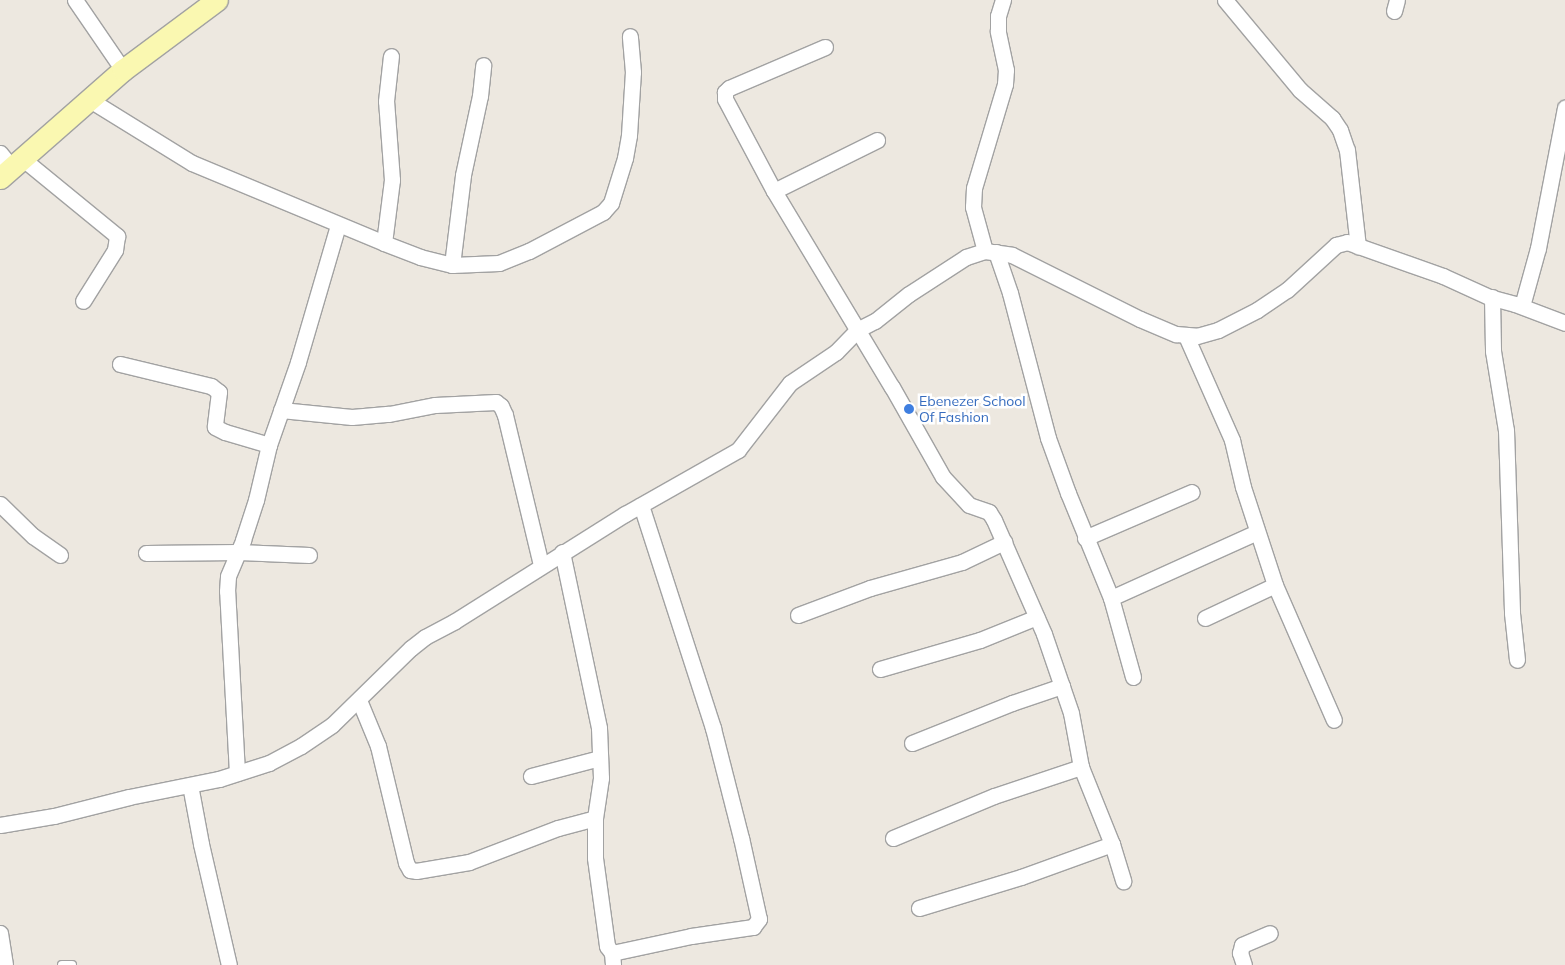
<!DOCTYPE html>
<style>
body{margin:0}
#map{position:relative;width:1565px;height:965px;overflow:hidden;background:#ede8e0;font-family:Mulish,sans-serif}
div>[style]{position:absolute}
.roads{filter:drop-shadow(1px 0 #a2a2a2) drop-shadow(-1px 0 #a2a2a2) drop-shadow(0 1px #a2a2a2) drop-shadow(0 -1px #a2a2a2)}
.lane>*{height:8px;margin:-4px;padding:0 4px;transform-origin:4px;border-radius:4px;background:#fff}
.street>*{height:15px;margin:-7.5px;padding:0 7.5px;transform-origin:7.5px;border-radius:7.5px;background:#fff}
.secondary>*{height:21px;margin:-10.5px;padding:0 10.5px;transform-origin:10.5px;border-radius:10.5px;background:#faf8b1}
.dots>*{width:14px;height:14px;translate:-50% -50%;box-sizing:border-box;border:2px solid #fff;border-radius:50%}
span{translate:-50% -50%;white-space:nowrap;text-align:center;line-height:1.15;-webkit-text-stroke:5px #fff;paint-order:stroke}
.shop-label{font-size:14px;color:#366cbe}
.left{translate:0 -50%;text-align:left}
</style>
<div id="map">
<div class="roads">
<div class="lane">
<div style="left:62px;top:965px;width:10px"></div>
</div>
<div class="street">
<div style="left:75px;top:0;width:85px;rotate:55.6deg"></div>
<div style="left:1225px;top:0;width:117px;rotate:50.2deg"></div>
<div style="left:1300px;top:90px;width:43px;rotate:41.2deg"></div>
<div style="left:1332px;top:118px;width:14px;rotate:56deg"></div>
<div style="left:1340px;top:130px;width:21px;rotate:71deg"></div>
<div style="left:1347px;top:150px;width:97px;rotate:83.5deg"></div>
<div style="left:1394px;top:11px;width:11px;rotate:-75deg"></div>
<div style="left:825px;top:47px;width:104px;rotate:156.9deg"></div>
<div style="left:729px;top:88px;width:6px;rotate:135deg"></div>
<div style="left:725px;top:92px;width:7px;rotate:90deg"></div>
<div style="left:725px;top:99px;width:104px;rotate:62deg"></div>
<div style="left:774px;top:191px;width:229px;rotate:59deg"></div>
<div style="left:892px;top:387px;width:103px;rotate:60.5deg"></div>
<div style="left:943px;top:477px;width:38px;rotate:47deg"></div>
<div style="left:969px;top:505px;width:21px;rotate:19deg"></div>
<div style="left:989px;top:512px;width:9px;rotate:58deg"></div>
<div style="left:994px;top:520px;width:124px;rotate:66.3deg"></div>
<div style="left:1044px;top:634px;width:83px;rotate:71.1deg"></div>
<div style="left:1071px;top:713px;width:55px;rotate:79.5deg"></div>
<div style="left:1081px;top:767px;width:83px;rotate:68.1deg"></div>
<div style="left:1112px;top:844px;width:39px;rotate:73deg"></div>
<div style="left:90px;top:100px;width:120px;rotate:31.7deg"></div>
<div style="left:192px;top:163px;width:208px;rotate:22.6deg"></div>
<div style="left:384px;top:243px;width:39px;rotate:21deg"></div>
<div style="left:420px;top:257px;width:33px;rotate:14deg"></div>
<div style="left:452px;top:265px;width:47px;rotate:-2.4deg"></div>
<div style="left:499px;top:263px;width:32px;rotate:-22deg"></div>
<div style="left:529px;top:251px;width:84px;rotate:-27.8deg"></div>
<div style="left:603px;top:212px;width:12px;rotate:-48deg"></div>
<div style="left:611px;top:203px;width:47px;rotate:-72.7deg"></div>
<div style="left:625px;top:158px;width:23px;rotate:-80deg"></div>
<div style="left:629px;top:135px;width:63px;rotate:-86.4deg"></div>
<div style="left:633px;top:72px;width:36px;rotate:-95deg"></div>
<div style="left:0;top:153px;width:19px;rotate:51deg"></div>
<div style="left:23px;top:159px;width:122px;rotate:39.3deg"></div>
<div style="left:117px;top:236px;width:14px;rotate:98deg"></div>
<div style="left:115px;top:250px;width:60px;rotate:122.1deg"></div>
<div style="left:774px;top:191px;width:115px;rotate:-26.3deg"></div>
<div style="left:384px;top:243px;width:64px;rotate:-82.8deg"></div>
<div style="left:392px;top:180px;width:79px;rotate:-94.3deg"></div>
<div style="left:386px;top:101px;width:45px;rotate:-83.7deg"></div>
<div style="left:985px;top:251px;width:46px;rotate:-105.3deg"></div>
<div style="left:973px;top:207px;width:19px;rotate:-87deg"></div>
<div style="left:974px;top:188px;width:109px;rotate:-73.4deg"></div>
<div style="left:1005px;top:84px;width:14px;rotate:-86deg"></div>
<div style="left:1006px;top:70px;width:40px;rotate:-102deg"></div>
<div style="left:998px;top:31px;width:15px;rotate:-90deg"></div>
<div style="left:998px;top:16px;width:17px;rotate:-73deg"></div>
<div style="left:996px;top:252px;width:43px;rotate:71.1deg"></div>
<div style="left:1010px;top:293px;width:150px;rotate:75.3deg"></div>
<div style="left:1048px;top:438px;width:59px;rotate:70deg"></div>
<div style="left:1068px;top:493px;width:113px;rotate:67.7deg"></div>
<div style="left:1111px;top:598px;width:82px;rotate:74.4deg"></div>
<div style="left:452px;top:265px;width:91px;rotate:-83deg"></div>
<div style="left:463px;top:175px;width:81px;rotate:-77.9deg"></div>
<div style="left:480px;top:96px;width:31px;rotate:-84deg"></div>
<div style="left:1492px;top:297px;width:54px;rotate:88.9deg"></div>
<div style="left:1493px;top:351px;width:80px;rotate:80.7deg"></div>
<div style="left:1506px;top:430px;width:183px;rotate:88.1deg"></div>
<div style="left:1512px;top:613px;width:47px;rotate:83.9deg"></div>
<div style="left:1522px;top:306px;width:60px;rotate:-74.6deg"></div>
<div style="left:1538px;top:248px;width:143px;rotate:-79.1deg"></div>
<div style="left:1186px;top:336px;width:114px;rotate:66.1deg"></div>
<div style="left:1232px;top:440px;width:48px;rotate:76.8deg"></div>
<div style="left:1243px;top:487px;width:103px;rotate:71.9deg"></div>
<div style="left:1275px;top:585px;width:147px;rotate:66.4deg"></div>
<div style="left:120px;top:364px;width:94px;rotate:13.6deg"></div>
<div style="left:211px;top:386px;width:10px;rotate:37deg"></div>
<div style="left:219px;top:392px;width:35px;rotate:97deg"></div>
<div style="left:215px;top:427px;width:11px;rotate:27deg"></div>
<div style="left:225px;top:432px;width:46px;rotate:16.5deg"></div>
<div style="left:281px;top:410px;width:71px;rotate:5.6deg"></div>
<div style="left:352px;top:417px;width:37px;rotate:-5deg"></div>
<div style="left:389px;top:414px;width:47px;rotate:-11.1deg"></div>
<div style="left:435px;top:405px;width:61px;rotate:-2.8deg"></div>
<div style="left:496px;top:402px;width:6px;rotate:39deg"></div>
<div style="left:501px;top:406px;width:10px;rotate:66deg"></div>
<div style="left:505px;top:415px;width:154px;rotate:76.5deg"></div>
<div style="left:0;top:504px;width:46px;rotate:44.1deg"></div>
<div style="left:33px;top:536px;width:33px;rotate:35deg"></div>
<div style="left:1085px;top:538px;width:116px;rotate:-23.3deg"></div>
<div style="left:562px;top:552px;width:180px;rotate:78.1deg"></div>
<div style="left:599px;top:728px;width:50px;rotate:87.7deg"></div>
<div style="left:601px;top:778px;width:40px;rotate:98.5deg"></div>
<div style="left:595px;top:818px;width:40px;rotate:90deg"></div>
<div style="left:595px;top:858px;width:89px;rotate:82.2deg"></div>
<div style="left:607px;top:946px;width:9px;rotate:54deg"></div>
<div style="left:612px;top:953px;width:12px;rotate:85deg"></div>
<div style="left:146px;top:553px;width:93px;rotate:-0.6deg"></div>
<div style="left:239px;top:552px;width:70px;rotate:2.5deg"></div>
<div style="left:1111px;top:598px;width:160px;rotate:-24.3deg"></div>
<div style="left:798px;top:615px;width:77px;rotate:-20.6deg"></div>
<div style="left:870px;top:588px;width:96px;rotate:-15.8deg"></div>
<div style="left:962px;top:562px;width:47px;rotate:-25.5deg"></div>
<div style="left:1205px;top:618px;width:77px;rotate:-25.2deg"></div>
<div style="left:880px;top:669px;width:104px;rotate:-16.2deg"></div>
<div style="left:980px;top:640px;width:61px;rotate:-22deg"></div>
<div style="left:359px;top:700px;width:50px;rotate:67.6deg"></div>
<div style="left:378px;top:746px;width:120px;rotate:76.5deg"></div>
<div style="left:406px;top:863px;width:8px;rotate:60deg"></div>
<div style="left:410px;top:870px;width:6px;rotate:9deg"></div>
<div style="left:416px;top:871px;width:54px;rotate:-9.6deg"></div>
<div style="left:469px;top:862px;width:95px;rotate:-20.9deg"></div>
<div style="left:558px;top:828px;width:38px;rotate:-15deg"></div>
<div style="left:912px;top:743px;width:108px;rotate:-21.8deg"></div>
<div style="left:1012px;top:703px;width:53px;rotate:-18.8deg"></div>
<div style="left:237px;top:773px;width:182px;rotate:-93.1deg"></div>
<div style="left:227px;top:591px;width:15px;rotate:-86deg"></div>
<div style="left:228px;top:576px;width:39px;rotate:-67deg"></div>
<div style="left:243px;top:540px;width:42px;rotate:-72deg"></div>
<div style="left:256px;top:500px;width:57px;rotate:-76.7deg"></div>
<div style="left:269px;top:445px;width:88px;rotate:-70.7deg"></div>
<div style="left:298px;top:362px;width:143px;rotate:-73.7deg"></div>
<div style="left:531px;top:776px;width:71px;rotate:-14.6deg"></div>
<div style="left:190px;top:785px;width:60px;rotate:79.4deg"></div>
<div style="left:201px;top:844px;width:124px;rotate:77deg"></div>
<div style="left:0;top:825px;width:55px;rotate:-9.5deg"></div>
<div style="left:54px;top:816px;width:77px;rotate:-14.2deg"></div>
<div style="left:129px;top:797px;width:92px;rotate:-11.3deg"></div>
<div style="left:219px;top:779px;width:52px;rotate:-17.7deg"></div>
<div style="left:269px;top:763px;width:36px;rotate:-28deg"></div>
<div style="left:301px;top:746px;width:37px;rotate:-34deg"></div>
<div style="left:332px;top:725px;width:110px;rotate:-44.3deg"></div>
<div style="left:411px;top:648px;width:18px;rotate:-38deg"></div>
<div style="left:425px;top:637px;width:34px;rotate:-28deg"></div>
<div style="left:455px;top:621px;width:201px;rotate:-32.2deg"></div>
<div style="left:625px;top:514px;width:130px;rotate:-29.5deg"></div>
<div style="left:738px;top:450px;width:85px;rotate:-52.2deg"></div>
<div style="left:790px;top:383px;width:55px;rotate:-34deg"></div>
<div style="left:836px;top:352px;width:30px;rotate:-46deg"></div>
<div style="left:857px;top:330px;width:20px;rotate:-27deg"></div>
<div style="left:875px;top:321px;width:43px;rotate:-38.5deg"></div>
<div style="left:909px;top:294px;width:68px;rotate:-33deg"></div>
<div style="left:966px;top:257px;width:20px;rotate:-18deg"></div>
<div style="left:985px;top:251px;width:27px;rotate:8deg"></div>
<div style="left:1012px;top:255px;width:143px;rotate:26.6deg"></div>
<div style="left:1140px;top:319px;width:39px;rotate:23deg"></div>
<div style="left:1176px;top:334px;width:21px;rotate:5deg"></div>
<div style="left:1197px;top:336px;width:22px;rotate:-16deg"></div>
<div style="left:1218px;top:330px;width:44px;rotate:-27.1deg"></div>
<div style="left:1257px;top:310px;width:36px;rotate:-34deg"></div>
<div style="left:1287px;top:290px;width:67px;rotate:-42.6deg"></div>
<div style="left:1336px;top:245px;width:11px;rotate:-15deg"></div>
<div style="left:1347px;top:242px;width:102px;rotate:19.5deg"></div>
<div style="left:1443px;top:276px;width:51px;rotate:24.5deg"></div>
<div style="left:1489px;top:297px;width:27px;rotate:15deg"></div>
<div style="left:1515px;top:304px;width:53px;rotate:20.8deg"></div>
<div style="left:893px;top:838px;width:109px;rotate:-22.6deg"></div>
<div style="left:994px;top:796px;width:92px;rotate:-18.4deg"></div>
<div style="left:919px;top:908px;width:107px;rotate:-16.9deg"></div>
<div style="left:1021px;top:877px;width:97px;rotate:-19.9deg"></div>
<div style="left:0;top:933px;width:32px;rotate:81deg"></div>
<div style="left:612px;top:953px;width:81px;rotate:-12.1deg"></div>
<div style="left:691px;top:936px;width:63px;rotate:-8.3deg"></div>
<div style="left:753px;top:927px;width:10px;rotate:-53deg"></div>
<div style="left:759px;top:919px;width:83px;rotate:-102.5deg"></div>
<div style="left:741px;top:838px;width:114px;rotate:-104.3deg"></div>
<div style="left:713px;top:728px;width:234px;rotate:-107.9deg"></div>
<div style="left:1244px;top:965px;width:13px;rotate:-108deg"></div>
<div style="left:1240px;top:953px;width:8px;rotate:-76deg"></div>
<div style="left:1242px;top:945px;width:30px;rotate:-23deg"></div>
</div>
<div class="secondary">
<div style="left:0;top:178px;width:164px;rotate:-41.3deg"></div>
<div style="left:123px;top:70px;width:117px;rotate:-36.7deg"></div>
</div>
</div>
<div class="dots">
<div style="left:909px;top:409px;background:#3f7fe0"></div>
</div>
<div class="shop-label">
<span class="left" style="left:919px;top:409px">Ebenezer School<br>Of Fashion</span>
</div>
</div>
